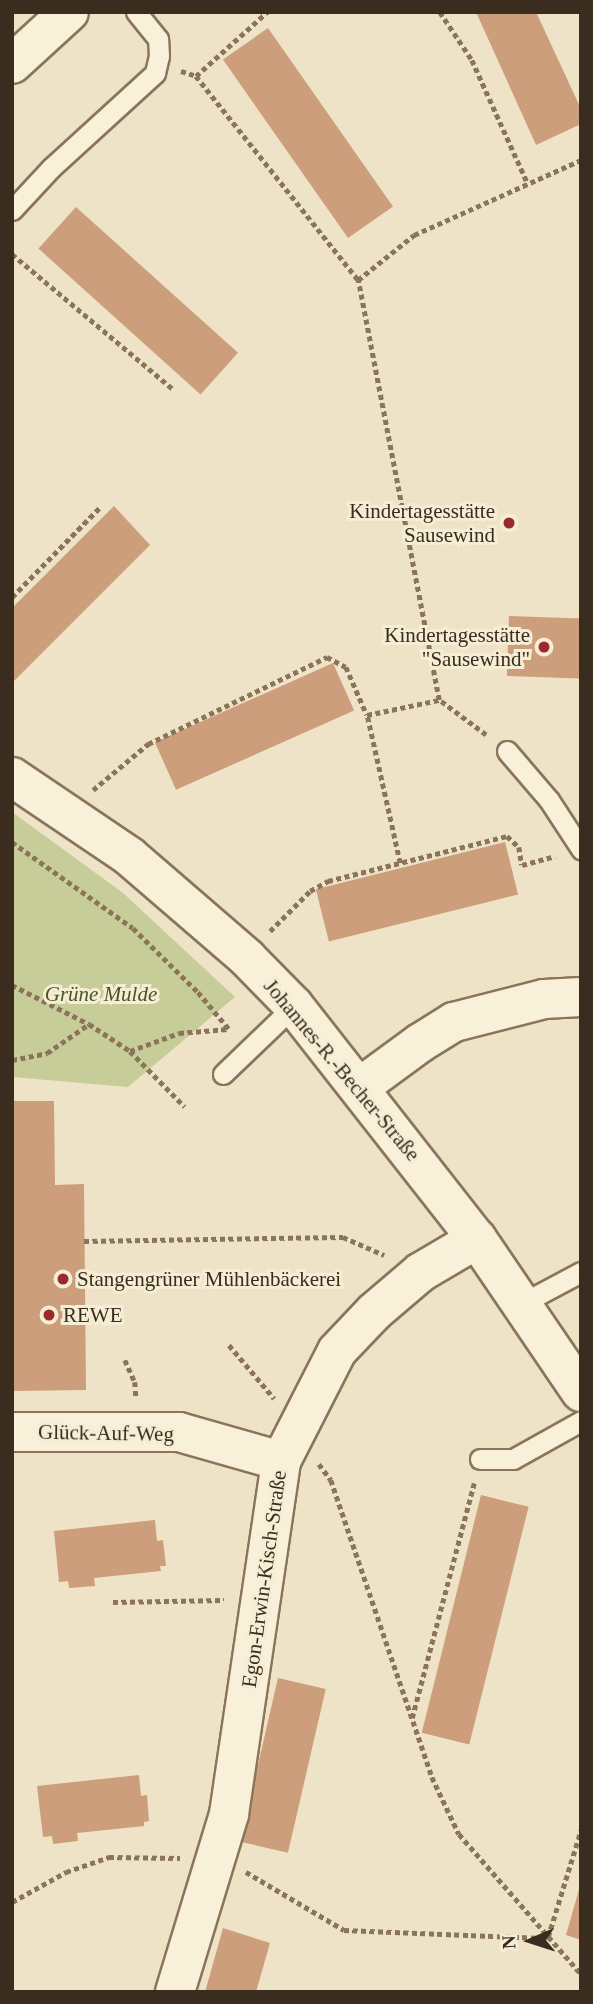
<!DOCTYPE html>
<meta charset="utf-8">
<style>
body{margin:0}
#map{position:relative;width:593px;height:2004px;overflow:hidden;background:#eee3c6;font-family:"Times New Roman",serif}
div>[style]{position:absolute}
.green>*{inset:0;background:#c6cd99}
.building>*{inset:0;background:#cd9e7b;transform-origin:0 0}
.path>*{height:4.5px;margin-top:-2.25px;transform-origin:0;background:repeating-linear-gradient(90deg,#8a755b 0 5px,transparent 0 8.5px)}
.roads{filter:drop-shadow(2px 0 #8a755b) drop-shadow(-2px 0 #8a755b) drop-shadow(0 2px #8a755b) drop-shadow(0 -2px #8a755b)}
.service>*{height:19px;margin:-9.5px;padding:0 9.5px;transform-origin:9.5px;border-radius:9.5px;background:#f9f0d9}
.minor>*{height:38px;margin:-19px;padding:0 19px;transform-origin:19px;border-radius:19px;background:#f9f0d9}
.tertiary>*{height:38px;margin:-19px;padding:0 19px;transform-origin:19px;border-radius:19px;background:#f9f0d9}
.dots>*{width:19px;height:19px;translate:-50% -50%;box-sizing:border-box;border:4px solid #f6edd5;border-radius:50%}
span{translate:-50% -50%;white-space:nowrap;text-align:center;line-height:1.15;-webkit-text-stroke:6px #f6edd5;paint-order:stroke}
.poi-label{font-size:21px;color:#3a2c1f}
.right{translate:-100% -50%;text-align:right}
.left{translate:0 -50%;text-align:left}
.park-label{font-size:21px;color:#4a5626;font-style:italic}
.street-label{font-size:21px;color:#3a2c1f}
.frame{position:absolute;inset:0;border:14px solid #3a2c1f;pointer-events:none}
.north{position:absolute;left:495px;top:1906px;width:70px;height:70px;-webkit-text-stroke:5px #f6edd5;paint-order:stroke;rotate:267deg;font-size:19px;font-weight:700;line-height:28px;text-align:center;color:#3a2c1f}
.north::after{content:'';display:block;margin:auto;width:24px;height:32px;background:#3a2c1f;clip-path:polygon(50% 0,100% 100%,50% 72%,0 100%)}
</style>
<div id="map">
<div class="green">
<div style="clip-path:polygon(12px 812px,123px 893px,235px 997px,128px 1087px,12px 1077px)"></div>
</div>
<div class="building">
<div style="clip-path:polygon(476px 12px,536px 12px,581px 109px,581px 124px,536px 145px)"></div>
<div style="left:268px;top:28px;width:218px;height:55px;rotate:55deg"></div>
<div style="left:76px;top:207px;width:218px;height:56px;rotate:42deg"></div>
<div style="clip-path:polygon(114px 506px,150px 545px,12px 683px,12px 608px)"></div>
<div style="left:509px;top:616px;width:72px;height:60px;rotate:2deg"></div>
<div style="left:333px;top:663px;width:52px;height:195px;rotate:66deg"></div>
<div style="left:505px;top:842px;width:54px;height:195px;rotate:76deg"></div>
<div style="clip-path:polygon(12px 1101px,54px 1101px,55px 1185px,84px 1184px,86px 1390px,12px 1391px)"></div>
<div style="left:481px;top:1495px;width:49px;height:245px;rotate:14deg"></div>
<div style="clip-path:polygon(155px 1520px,157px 1541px,163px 1540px,166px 1566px,160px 1566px,161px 1571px,94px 1578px,95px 1586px,69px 1588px,68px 1581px,59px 1582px,54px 1531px)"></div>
<div style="left:278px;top:1678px;width:49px;height:168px;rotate:13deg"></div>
<div style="clip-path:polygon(139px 1775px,141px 1796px,147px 1795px,149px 1821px,144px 1822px,144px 1826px,77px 1833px,78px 1841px,53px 1844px,52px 1836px,43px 1837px,37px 1786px)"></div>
<div style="clip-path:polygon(580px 1886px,581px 1886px,581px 1940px,566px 1935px)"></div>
<div style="clip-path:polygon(223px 1928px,270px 1943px,256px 1992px,205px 1992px)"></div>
</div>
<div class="path">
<div style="left:440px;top:12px;width:58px;rotate:56.3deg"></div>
<div style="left:472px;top:60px;width:136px;rotate:65.7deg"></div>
<div style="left:181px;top:71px;width:16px;rotate:18deg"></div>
<div style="left:196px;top:76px;width:260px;rotate:51.5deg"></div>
<div style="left:196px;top:76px;width:96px;rotate:-42deg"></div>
<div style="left:12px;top:254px;width:210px;rotate:40deg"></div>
<div style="left:12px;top:597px;width:127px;rotate:-45.6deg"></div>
<div style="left:486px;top:735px;width:59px;rotate:-143.3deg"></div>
<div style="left:439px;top:700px;width:428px;rotate:-100.9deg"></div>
<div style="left:358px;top:280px;width:72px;rotate:-38.8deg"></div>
<div style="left:414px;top:235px;width:183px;rotate:-24.2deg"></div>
<div style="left:93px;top:790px;width:72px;rotate:-39.9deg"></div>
<div style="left:148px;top:744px;width:199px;rotate:-25.9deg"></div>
<div style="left:327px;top:657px;width:21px;rotate:28deg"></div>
<div style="left:346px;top:667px;width:52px;rotate:66.4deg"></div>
<div style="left:12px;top:842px;width:148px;rotate:35.4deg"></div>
<div style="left:133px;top:928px;width:91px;rotate:44.6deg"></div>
<div style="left:198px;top:992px;width:48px;rotate:50deg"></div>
<div style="left:400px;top:863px;width:152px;rotate:-102.6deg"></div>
<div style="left:367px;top:715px;width:74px;rotate:-11.8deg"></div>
<div style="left:270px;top:931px;width:57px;rotate:-45deg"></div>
<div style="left:310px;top:891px;width:21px;rotate:-29deg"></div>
<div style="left:328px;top:881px;width:185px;rotate:-14.1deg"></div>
<div style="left:507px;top:836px;width:16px;rotate:43deg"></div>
<div style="left:519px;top:847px;width:18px;rotate:81deg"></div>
<div style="left:522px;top:865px;width:34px;rotate:-15deg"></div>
<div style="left:12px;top:985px;width:86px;rotate:26.9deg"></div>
<div style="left:89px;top:1024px;width:49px;rotate:33.4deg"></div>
<div style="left:130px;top:1051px;width:78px;rotate:45.5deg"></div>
<div style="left:130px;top:1051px;width:52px;rotate:-20.2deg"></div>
<div style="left:179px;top:1033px;width:49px;rotate:-4.7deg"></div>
<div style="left:12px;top:1060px;width:36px;rotate:-11deg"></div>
<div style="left:47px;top:1053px;width:51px;rotate:-34.6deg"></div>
<div style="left:84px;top:1241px;width:259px;rotate:-0.9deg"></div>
<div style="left:343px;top:1237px;width:45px;rotate:23.7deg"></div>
<div style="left:229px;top:1345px;width:70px;rotate:49.7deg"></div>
<div style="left:125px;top:1360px;width:24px;rotate:66deg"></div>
<div style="left:135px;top:1382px;width:14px;rotate:86deg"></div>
<div style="left:319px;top:1464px;width:20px;rotate:53deg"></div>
<div style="left:331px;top:1480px;width:314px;rotate:71.2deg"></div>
<div style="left:432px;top:1777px;width:63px;rotate:64.7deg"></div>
<div style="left:459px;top:1834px;width:186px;rotate:48.9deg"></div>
<div style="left:113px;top:1602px;width:111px;rotate:-1deg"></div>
<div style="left:412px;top:1718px;width:243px;rotate:-75.2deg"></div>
<div style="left:246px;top:1872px;width:114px;rotate:30.6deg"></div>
<div style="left:344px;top:1930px;width:203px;rotate:2.3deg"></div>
<div style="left:12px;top:1902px;width:62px;rotate:-29.1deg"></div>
<div style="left:66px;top:1872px;width:46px;rotate:-19.2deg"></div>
<div style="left:109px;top:1857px;width:71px;rotate:0.8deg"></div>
<div style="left:548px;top:1937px;width:112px;rotate:-72.9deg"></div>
</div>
<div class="roads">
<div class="service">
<div style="left:12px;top:210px;width:57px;rotate:-47.1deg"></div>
<div style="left:51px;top:168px;width:141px;rotate:-42.4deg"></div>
<div style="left:155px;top:73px;width:17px;rotate:-77deg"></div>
<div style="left:159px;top:56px;width:17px;rotate:-93deg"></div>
<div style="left:158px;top:39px;width:35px;rotate:-129deg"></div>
<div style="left:507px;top:751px;width:65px;rotate:49.4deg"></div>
<div style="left:549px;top:800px;width:59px;rotate:56.9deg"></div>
<div style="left:223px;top:1074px;width:98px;rotate:-43.8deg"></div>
<div style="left:521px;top:1304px;width:68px;rotate:-28.1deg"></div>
<div style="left:480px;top:1459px;width:33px"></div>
<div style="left:513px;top:1459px;width:78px;rotate:-29.2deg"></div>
</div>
<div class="minor">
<div style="left:12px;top:64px;width:77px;rotate:-42.4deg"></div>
<div style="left:360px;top:1087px;width:74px;rotate:-36.3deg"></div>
<div style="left:420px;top:1043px;width:40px;rotate:-32deg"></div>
<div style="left:454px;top:1022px;width:93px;rotate:-14.3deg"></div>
<div style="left:544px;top:999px;width:37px;rotate:-3deg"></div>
<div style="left:12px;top:1432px;width:167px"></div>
<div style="left:179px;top:1432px;width:106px;rotate:15.9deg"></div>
<div style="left:175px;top:1992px;width:186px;rotate:-73.1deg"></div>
<div style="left:229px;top:1814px;width:357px;rotate:-81.6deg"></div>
<div style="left:281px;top:1461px;width:123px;rotate:-63deg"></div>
<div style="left:337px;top:1351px;width:54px;rotate:-46.5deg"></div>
<div style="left:374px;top:1312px;width:62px;rotate:-40.4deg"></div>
<div style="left:421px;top:1272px;width:65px;rotate:-30.5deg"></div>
</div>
<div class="tertiary">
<div style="left:12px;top:777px;width:141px;rotate:34deg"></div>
<div style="left:129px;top:856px;width:156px;rotate:40.8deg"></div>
<div style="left:247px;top:958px;width:67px;rotate:45.6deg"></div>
<div style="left:294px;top:1006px;width:296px;rotate:51.9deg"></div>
<div style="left:477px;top:1239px;width:185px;rotate:55.8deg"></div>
</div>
</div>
<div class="dots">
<div style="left:509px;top:523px;background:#992c2b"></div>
<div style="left:544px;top:647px;background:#992c2b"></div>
<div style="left:63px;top:1279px;background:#992c2b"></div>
<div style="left:49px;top:1315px;background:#992c2b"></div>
</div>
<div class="poi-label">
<span class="right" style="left:495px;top:523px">Kindertagesstätte<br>Sausewind</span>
<span class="right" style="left:530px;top:647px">Kindertagesstätte<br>"Sausewind"</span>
<span class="left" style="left:77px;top:1279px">Stangengrüner Mühlenbäckerei</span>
<span class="left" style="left:63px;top:1315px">REWE</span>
</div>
<div class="park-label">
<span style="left:101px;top:994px">Grüne Mulde</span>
</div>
<div class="street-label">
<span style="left:342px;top:1070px;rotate:50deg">Johannes-R.-Becher-Straße</span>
<span style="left:106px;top:1433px;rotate:1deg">Glück-Auf-Weg</span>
<span style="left:264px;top:1579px;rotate:-82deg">Egon-Erwin-Kisch-Straße</span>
</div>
<div class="frame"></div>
<div class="north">N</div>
</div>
